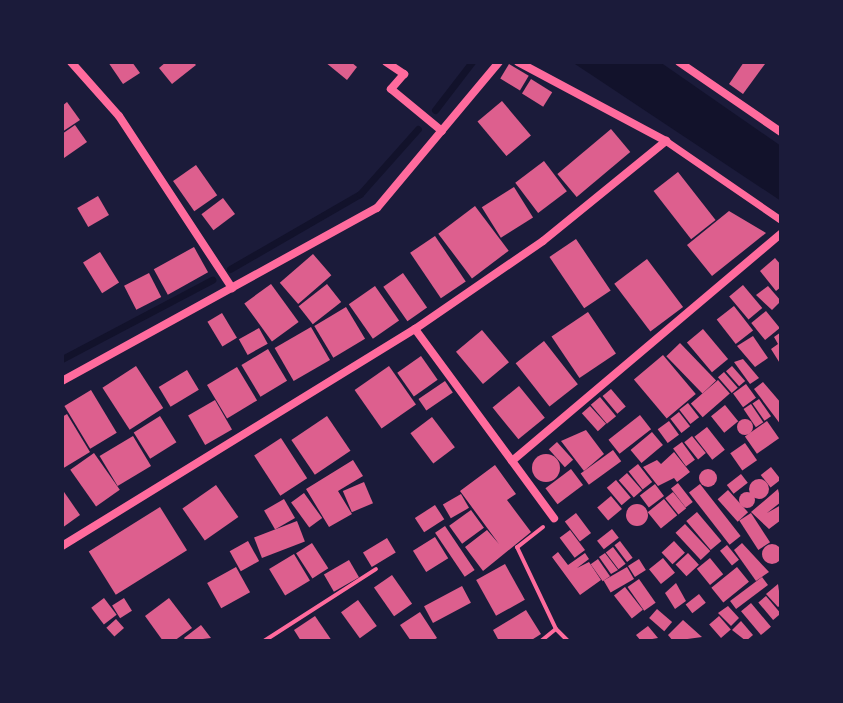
<!DOCTYPE html>
<style>
body{margin:0}
#map{position:relative;width:843px;height:703px;overflow:hidden;background:#1b1b3a;font-family:"Playfair Display",serif}
div>[style]{position:absolute}
.water>*{inset:0;background:#12122b}
.stream>*{height:7px;margin:-3.5px;padding:0 3.5px;transform-origin:3.5px;border-radius:3.5px;background:#12122b}
.building>*{inset:0;background:#dd5f8e;transform-origin:0 0}
.round{border-radius:50%}
.path>*{height:4px;margin:-2px;padding:0 2px;transform-origin:2px;border-radius:2px;background:#ff6b9d}
.pedestrian>*{height:7px;margin:-3.5px;padding:0 3.5px;transform-origin:3.5px;border-radius:3.5px;background:#ff6b9d}
.minor>*{height:8px;margin:-4px;padding:0 4px;transform-origin:4px;border-radius:4px;background:#ff6b9d}
span{translate:-50% -50%;white-space:nowrap;text-align:center;line-height:1.15;-webkit-text-stroke:7px #1b1b3a;paint-order:stroke}
.frame{position:absolute;inset:0;border:64px solid #1b1b3a;pointer-events:none}
</style>
<div id="map">
<div class="water">
<div style="clip-path:polygon(572px 62px,660px 62px,781px 146px,781px 201px)"></div>
</div>
<div class="stream">
<div style="left:435px;top:110px;width:61px;rotate:-52.4deg"></div>
<div style="left:230px;top:269px;width:150px;rotate:-30deg"></div>
<div style="left:360px;top:194px;width:87px;rotate:-48.3deg"></div>
<div style="left:62px;top:359px;width:170px;rotate:-27.8deg"></div>
</div>
<div class="building">
<div style="clip-path:polygon(108px 62px,132px 62px,140px 73px,123px 84px)"></div>
<div style="clip-path:polygon(166px 62px,193px 62px,196px 65px,172px 84px,159px 68px)"></div>
<div style="clip-path:polygon(325px 62px,351px 62px,357px 67px,347px 80px)"></div>
<div style="clip-path:polygon(744px 62px,765px 64px,743px 94px,729px 84px)"></div>
<div style="left:509px;top:64px;width:23px;height:17px;rotate:31deg"></div>
<div style="left:531px;top:79px;width:25px;height:17px;rotate:32deg"></div>
<div style="left:502px;top:101px;width:45px;height:32px;rotate:50deg"></div>
<div style="clip-path:polygon(67px 102px,80px 120px,62px 132px,62px 106px)"></div>
<div style="clip-path:polygon(75px 125px,87px 142px,64px 158px,62px 134px)"></div>
<div style="left:611px;top:129px;width:30px;height:70px;rotate:50deg"></div>
<div style="left:544px;top:161px;width:38px;height:36px;rotate:53deg"></div>
<div style="left:196px;top:165px;width:37px;height:28px;rotate:55deg"></div>
<div style="left:678px;top:172px;width:61px;height:31px;rotate:52deg"></div>
<div style="left:514px;top:187px;width:36px;height:38px;rotate:58deg"></div>
<div style="left:98px;top:196px;width:22px;height:24px;rotate:60deg"></div>
<div style="left:223px;top:198px;width:20px;height:27px;rotate:53deg"></div>
<div style="left:475px;top:206px;width:56px;height:46px;rotate:53deg"></div>
<div style="clip-path:polygon(729px 211px,766px 233px,712px 276px,687px 245px)"></div>
<div style="left:435px;top:236px;width:55px;height:30px;rotate:56deg"></div>
<div style="left:576px;top:239px;width:62px;height:32px;rotate:56deg"></div>
<div style="left:194px;top:247px;width:29px;height:46px;rotate:61deg"></div>
<div style="left:100px;top:252px;width:36px;height:20px;rotate:58deg"></div>
<div style="left:313px;top:254px;width:28px;height:44px;rotate:49deg"></div>
<div style="clip-path:polygon(775px 258px,781px 265px,781px 287px,776px 291px,760px 271px)"></div>
<div style="left:647px;top:259px;width:60px;height:41px;rotate:53deg"></div>
<div style="left:149px;top:273px;width:27px;height:28px;rotate:63deg"></div>
<div style="left:403px;top:273px;width:42px;height:24px;rotate:55deg"></div>
<div style="left:271px;top:284px;width:47px;height:33px;rotate:54deg"></div>
<div style="left:327px;top:284px;width:23px;height:36px;rotate:52deg"></div>
<div style="left:743px;top:285px;width:30px;height:18px;rotate:50deg"></div>
<div style="left:375px;top:286px;width:42px;height:32px;rotate:55deg"></div>
<div style="clip-path:polygon(768px 286px,781px 301px,772px 310px,756px 295px)"></div>
<div style="left:734px;top:306px;width:31px;height:22px;rotate:52deg"></div>
<div style="left:346px;top:307px;width:37px;height:37px;rotate:59deg"></div>
<div style="left:766px;top:311px;width:22px;height:19px;rotate:51deg"></div>
<div style="left:588px;top:312px;width:50px;height:44px;rotate:56deg"></div>
<div style="left:222px;top:313px;width:29px;height:17px;rotate:59deg"></div>
<div style="left:311px;top:327px;width:38px;height:42px;rotate:60deg"></div>
<div style="left:259px;top:328px;width:18px;height:23px;rotate:61deg"></div>
<div style="left:703px;top:329px;width:39px;height:21px;rotate:50deg"></div>
<div style="left:482px;top:330px;width:42px;height:34px;rotate:50deg"></div>
<div style="clip-path:polygon(781px 332px,781px 365px,771px 349px,778px 344px,774px 337px)"></div>
<div style="clip-path:polygon(753px 336px,768px 358px,755px 367px,737px 346px)"></div>
<div style="left:544px;top:341px;width:55px;height:36px;rotate:52deg"></div>
<div style="left:680px;top:343px;width:52px;height:19px;rotate:46deg"></div>
<div style="left:268px;top:349px;width:37px;height:31px;rotate:59deg"></div>
<div style="left:663px;top:355px;width:51px;height:38px;rotate:50deg"></div>
<div style="left:421px;top:356px;width:29px;height:29px;rotate:55deg"></div>
<div style="clip-path:polygon(743px 359px,759px 378px,750px 384px,734px 362px)"></div>
<div style="left:136px;top:366px;width:50px;height:40px;rotate:57deg"></div>
<div style="left:389px;top:366px;width:47px;height:42px;rotate:55deg"></div>
<div style="left:732px;top:366px;width:20px;height:8px;rotate:49deg"></div>
<div style="left:237px;top:367px;width:39px;height:35px;rotate:59deg"></div>
<div style="left:187px;top:370px;width:23px;height:33px;rotate:59deg"></div>
<div style="left:724px;top:372px;width:21px;height:8px;rotate:49deg"></div>
<div style="left:718px;top:380px;width:18px;height:36px;rotate:49deg"></div>
<div style="left:445px;top:381px;width:14px;height:32px;rotate:56deg"></div>
<div style="clip-path:polygon(763px 382px,781px 403px,781px 425px,754px 389px)"></div>
<div style="left:746px;top:384px;width:17px;height:16px;rotate:54deg"></div>
<div style="left:519px;top:386px;width:41px;height:34px;rotate:51deg"></div>
<div style="left:611px;top:389px;width:23px;height:11px;rotate:50deg"></div>
<div style="left:91px;top:390px;width:50px;height:31px;rotate:59deg"></div>
<div style="left:600px;top:397px;width:25px;height:12px;rotate:50deg"></div>
<div style="left:759px;top:399px;width:21px;height:8px;rotate:55deg"></div>
<div style="left:215px;top:400px;width:34px;height:31px;rotate:60deg"></div>
<div style="left:688px;top:403px;width:18px;height:11px;rotate:52deg"></div>
<div style="left:751px;top:404px;width:22px;height:9px;rotate:56deg"></div>
<div style="left:725px;top:405px;width:21px;height:18px;rotate:51deg"></div>
<div style="left:590px;top:406px;width:24px;height:11px;rotate:48deg"></div>
<div style="left:679px;top:412px;width:18px;height:11px;rotate:52deg"></div>
<div style="clip-path:polygon(67px 414px,90px 452px,62px 469px,62px 417px)"></div>
<div style="left:640px;top:415px;width:18px;height:40px;rotate:52deg"></div>
<div style="left:160px;top:416px;width:31px;height:31px;rotate:58deg"></div>
<div style="left:327px;top:416px;width:42px;height:43px;rotate:56deg"></div>
<div style="left:432px;top:417px;width:38px;height:27px;rotate:53deg"></div>
<div class="round" style="left:737px;top:419px;width:16px;height:16px"></div>
<div style="left:669px;top:421px;width:17px;height:14px;rotate:54deg"></div>
<div style="left:767px;top:421px;width:21px;height:27px;rotate:55deg"></div>
<div style="left:707px;top:427px;width:29px;height:16px;rotate:52deg"></div>
<div style="clip-path:polygon(586px 430px,604px 454px,584px 471px,561px 441px)"></div>
<div style="left:652px;top:432px;width:17px;height:28px;rotate:50deg"></div>
<div style="left:133px;top:436px;width:35px;height:39px;rotate:59deg"></div>
<div style="left:692px;top:436px;width:22px;height:10px;rotate:51deg"></div>
<div style="left:281px;top:438px;width:48px;height:32px;rotate:57deg"></div>
<div style="left:557px;top:442px;width:24px;height:11px;rotate:48deg"></div>
<div style="left:682px;top:442px;width:22px;height:11px;rotate:54deg"></div>
<div style="left:745px;top:443px;width:21px;height:18px;rotate:55deg"></div>
<div style="left:613px;top:450px;width:14px;height:40px;rotate:54deg"></div>
<div style="clip-path:polygon(674px 452px,690px 472px,677px 482px,674px 478px,658px 486px,643px 467px,657px 460px,661px 464px)"></div>
<div style="left:94px;top:453px;width:45px;height:29px;rotate:55deg"></div>
<div class="round" style="left:532px;top:454px;width:28px;height:28px"></div>
<div style="clip-path:polygon(353px 460px,363px 476px,338px 491px,352px 514px,329px 527px,306px 489px)"></div>
<div style="left:638px;top:464px;width:23px;height:12px;rotate:52deg"></div>
<div style="clip-path:polygon(495px 465px,516px 494px,507px 500px,531px 532px,483px 571px,465px 547px,487px 530px,499px 544px,460px 491px)"></div>
<div style="left:771px;top:467px;width:16px;height:13px;rotate:52deg"></div>
<div class="round" style="left:699px;top:469px;width:18px;height:18px"></div>
<div style="left:571px;top:469px;width:20px;height:32px;rotate:53deg"></div>
<div style="left:627px;top:473px;width:23px;height:11px;rotate:49deg"></div>
<div style="left:741px;top:474px;width:11px;height:18px;rotate:52deg"></div>
<div class="round" style="left:749px;top:479px;width:20px;height:20px"></div>
<div style="left:616px;top:480px;width:23px;height:12px;rotate:50deg"></div>
<div style="left:364px;top:482px;width:23px;height:23px;rotate:67deg"></div>
<div style="left:678px;top:483px;width:24px;height:9px;rotate:52deg"></div>
<div style="left:655px;top:484px;width:15px;height:19px;rotate:53deg"></div>
<div style="left:700px;top:484px;width:66px;height:14px;rotate:52deg"></div>
<div style="left:216px;top:485px;width:39px;height:41px;rotate:55deg"></div>
<div style="clip-path:polygon(62px 489px,80px 515px,62px 528px)"></div>
<div style="clip-path:polygon(778px 489px,781px 502px,767px 513px,781px 505px,781px 520px,769px 529px,751px 512px)"></div>
<div style="left:728px;top:490px;width:30px;height:14px;rotate:48deg"></div>
<div class="round" style="left:739px;top:492px;width:16px;height:16px"></div>
<div style="left:673px;top:492px;width:21px;height:10px;rotate:51deg"></div>
<div style="left:304px;top:493px;width:31px;height:16px;rotate:54deg"></div>
<div style="left:461px;top:494px;width:16px;height:21px;rotate:60deg"></div>
<div style="left:611px;top:496px;width:17px;height:18px;rotate:50deg"></div>
<div style="left:284px;top:499px;width:22px;height:23px;rotate:60deg"></div>
<div style="left:664px;top:499px;width:21px;height:21px;rotate:51deg"></div>
<div class="round" style="left:626px;top:504px;width:22px;height:22px"></div>
<div style="left:435px;top:505px;width:17px;height:24px;rotate:57deg"></div>
<div style="left:160px;top:507px;width:51px;height:84px;rotate:58deg"></div>
<div style="left:471px;top:510px;width:22px;height:27px;rotate:54deg"></div>
<div style="left:697px;top:512px;width:38px;height:14px;rotate:50deg"></div>
<div style="left:576px;top:513px;width:25px;height:14px;rotate:53deg"></div>
<div style="left:751px;top:513px;width:35px;height:14px;rotate:57deg"></div>
<div style="left:297px;top:521px;width:22px;height:46px;rotate:69deg"></div>
<div style="left:685px;top:524px;width:37px;height:13px;rotate:47deg"></div>
<div style="left:445px;top:526px;width:53px;height:12px;rotate:56deg"></div>
<div style="left:612px;top:529px;width:11px;height:19px;rotate:52deg"></div>
<div style="left:570px;top:530px;width:25px;height:13px;rotate:53deg"></div>
<div style="left:435px;top:537px;width:25px;height:26px;rotate:58deg"></div>
<div style="left:387px;top:538px;width:17px;height:28px;rotate:59deg"></div>
<div style="left:248px;top:541px;width:23px;height:21px;rotate:61deg"></div>
<div style="left:620px;top:541px;width:21px;height:7px;rotate:53deg"></div>
<div style="left:674px;top:541px;width:16px;height:17px;rotate:47deg"></div>
<div style="left:312px;top:543px;width:30px;height:19px;rotate:57deg"></div>
<div style="clip-path:polygon(742px 543px,769px 572px,756px 581px,734px 550px)"></div>
<div class="round" style="left:762px;top:544px;width:20px;height:20px"></div>
<div style="left:727px;top:545px;width:19px;height:9px;rotate:51deg"></div>
<div style="left:613px;top:547px;width:21px;height:9px;rotate:53deg"></div>
<div style="clip-path:polygon(558px 552px,568px 565px,585px 553px,589px 559px,577px 568px,589px 562px,601px 580px,580px 595px,552px 557px)"></div>
<div style="clip-path:polygon(605px 553px,618px 570px,611px 574px,599px 557px)"></div>
<div style="left:688px;top:553px;width:16px;height:17px;rotate:47deg"></div>
<div style="left:294px;top:554px;width:31px;height:29px;rotate:59deg"></div>
<div style="left:663px;top:558px;width:19px;height:18px;rotate:51deg"></div>
<div style="left:710px;top:558px;width:21px;height:17px;rotate:51deg"></div>
<div style="left:598px;top:559px;width:21px;height:9px;rotate:55deg"></div>
<div style="left:639px;top:559px;width:13px;height:13px;rotate:58deg"></div>
<div style="left:349px;top:560px;width:20px;height:29px;rotate:60deg"></div>
<div style="left:505px;top:564px;width:41px;height:33px;rotate:61deg"></div>
<div style="left:236px;top:567px;width:29px;height:33px;rotate:61deg"></div>
<div style="left:627px;top:567px;width:14px;height:27px;rotate:60deg"></div>
<div style="left:737px;top:567px;width:19px;height:33px;rotate:51deg"></div>
<div style="left:392px;top:575px;width:35px;height:22px;rotate:55deg"></div>
<div style="left:762px;top:577px;width:10px;height:40px;rotate:53deg"></div>
<div style="left:639px;top:579px;width:29px;height:14px;rotate:55deg"></div>
<div style="clip-path:polygon(676px 583px,686px 601px,675px 609px,665px 593px)"></div>
<div style="clip-path:polygon(778px 584px,781px 605px,778px 607px,766px 594px)"></div>
<div style="left:462px;top:586px;width:19px;height:43px;rotate:62deg"></div>
<div style="left:625px;top:587px;width:29px;height:14px;rotate:52deg"></div>
<div style="left:699px;top:594px;width:11px;height:17px;rotate:52deg"></div>
<div style="left:766px;top:596px;width:23px;height:10px;rotate:50deg"></div>
<div style="left:104px;top:598px;width:21px;height:16px;rotate:53deg"></div>
<div style="left:124px;top:598px;width:15px;height:14px;rotate:58deg"></div>
<div style="clip-path:polygon(169px 598px,192px 628px,174px 641px,163px 641px,145px 616px)"></div>
<div style="left:358px;top:600px;width:32px;height:21px;rotate:54deg"></div>
<div style="left:751px;top:603px;width:31px;height:13px;rotate:50deg"></div>
<div style="clip-path:polygon(728px 606px,739px 618px,731px 626px,718px 613px)"></div>
<div style="left:657px;top:609px;width:20px;height:12px;rotate:41deg"></div>
<div style="clip-path:polygon(526px 610px,541px 634px,530px 641px,499px 641px,493px 630px)"></div>
<div style="clip-path:polygon(420px 612px,437px 638px,432px 641px,411px 641px,400px 625px)"></div>
<div style="clip-path:polygon(315px 616px,332px 641px,301px 641px,294px 630px)"></div>
<div style="left:719px;top:616px;width:18px;height:13px;rotate:49deg"></div>
<div style="left:116px;top:619px;width:12px;height:13px;rotate:48deg"></div>
<div style="clip-path:polygon(683px 620px,702px 637px,673px 641px,668px 635px)"></div>
<div style="clip-path:polygon(741px 621px,753px 635px,746px 641px,732px 630px)"></div>
<div style="clip-path:polygon(201px 625px,211px 638px,186px 641px,184px 638px)"></div>
<div style="clip-path:polygon(648px 626px,658px 638px,641px 641px,636px 635px)"></div>
</div>
<div class="path">
<div style="left:543px;top:527px;width:33px;rotate:142deg"></div>
<div style="left:517px;top:547px;width:91px;rotate:64.6deg"></div>
<div style="left:556px;top:629px;width:17px;rotate:45deg"></div>
<div style="left:264px;top:641px;width:133px;rotate:-32.7deg"></div>
<div style="left:541px;top:641px;width:19px;rotate:-39deg"></div>
</div>
<div class="pedestrian">
<div style="left:666px;top:141px;width:140px;rotate:34.5deg"></div>
</div>
<div class="minor">
<div style="left:71px;top:62px;width:72px;rotate:48.4deg"></div>
<div style="left:119px;top:116px;width:206px;rotate:56.7deg"></div>
<div style="left:386px;top:62px;width:22px;rotate:34deg"></div>
<div style="left:404px;top:74px;width:20px;rotate:131deg"></div>
<div style="left:391px;top:89px;width:66px;rotate:39.5deg"></div>
<div style="left:679px;top:62px;width:124px;rotate:34.5deg"></div>
<div style="left:415px;top:329px;width:235px;rotate:53.7deg"></div>
<div style="left:62px;top:381px;width:359px;rotate:-28.8deg"></div>
<div style="left:377px;top:208px;width:190px;rotate:-50.1deg"></div>
<div style="left:512px;top:461px;width:352px;rotate:-40.2deg"></div>
<div style="left:62px;top:546px;width:414px;rotate:-31.6deg"></div>
<div style="left:415px;top:329px;width:155px;rotate:-34.5deg"></div>
<div style="left:543px;top:241px;width:159px;rotate:-39.1deg"></div>
<div style="left:666px;top:141px;width:168px;rotate:-151.9deg"></div>
</div>
<div class="frame"></div>
</div>
